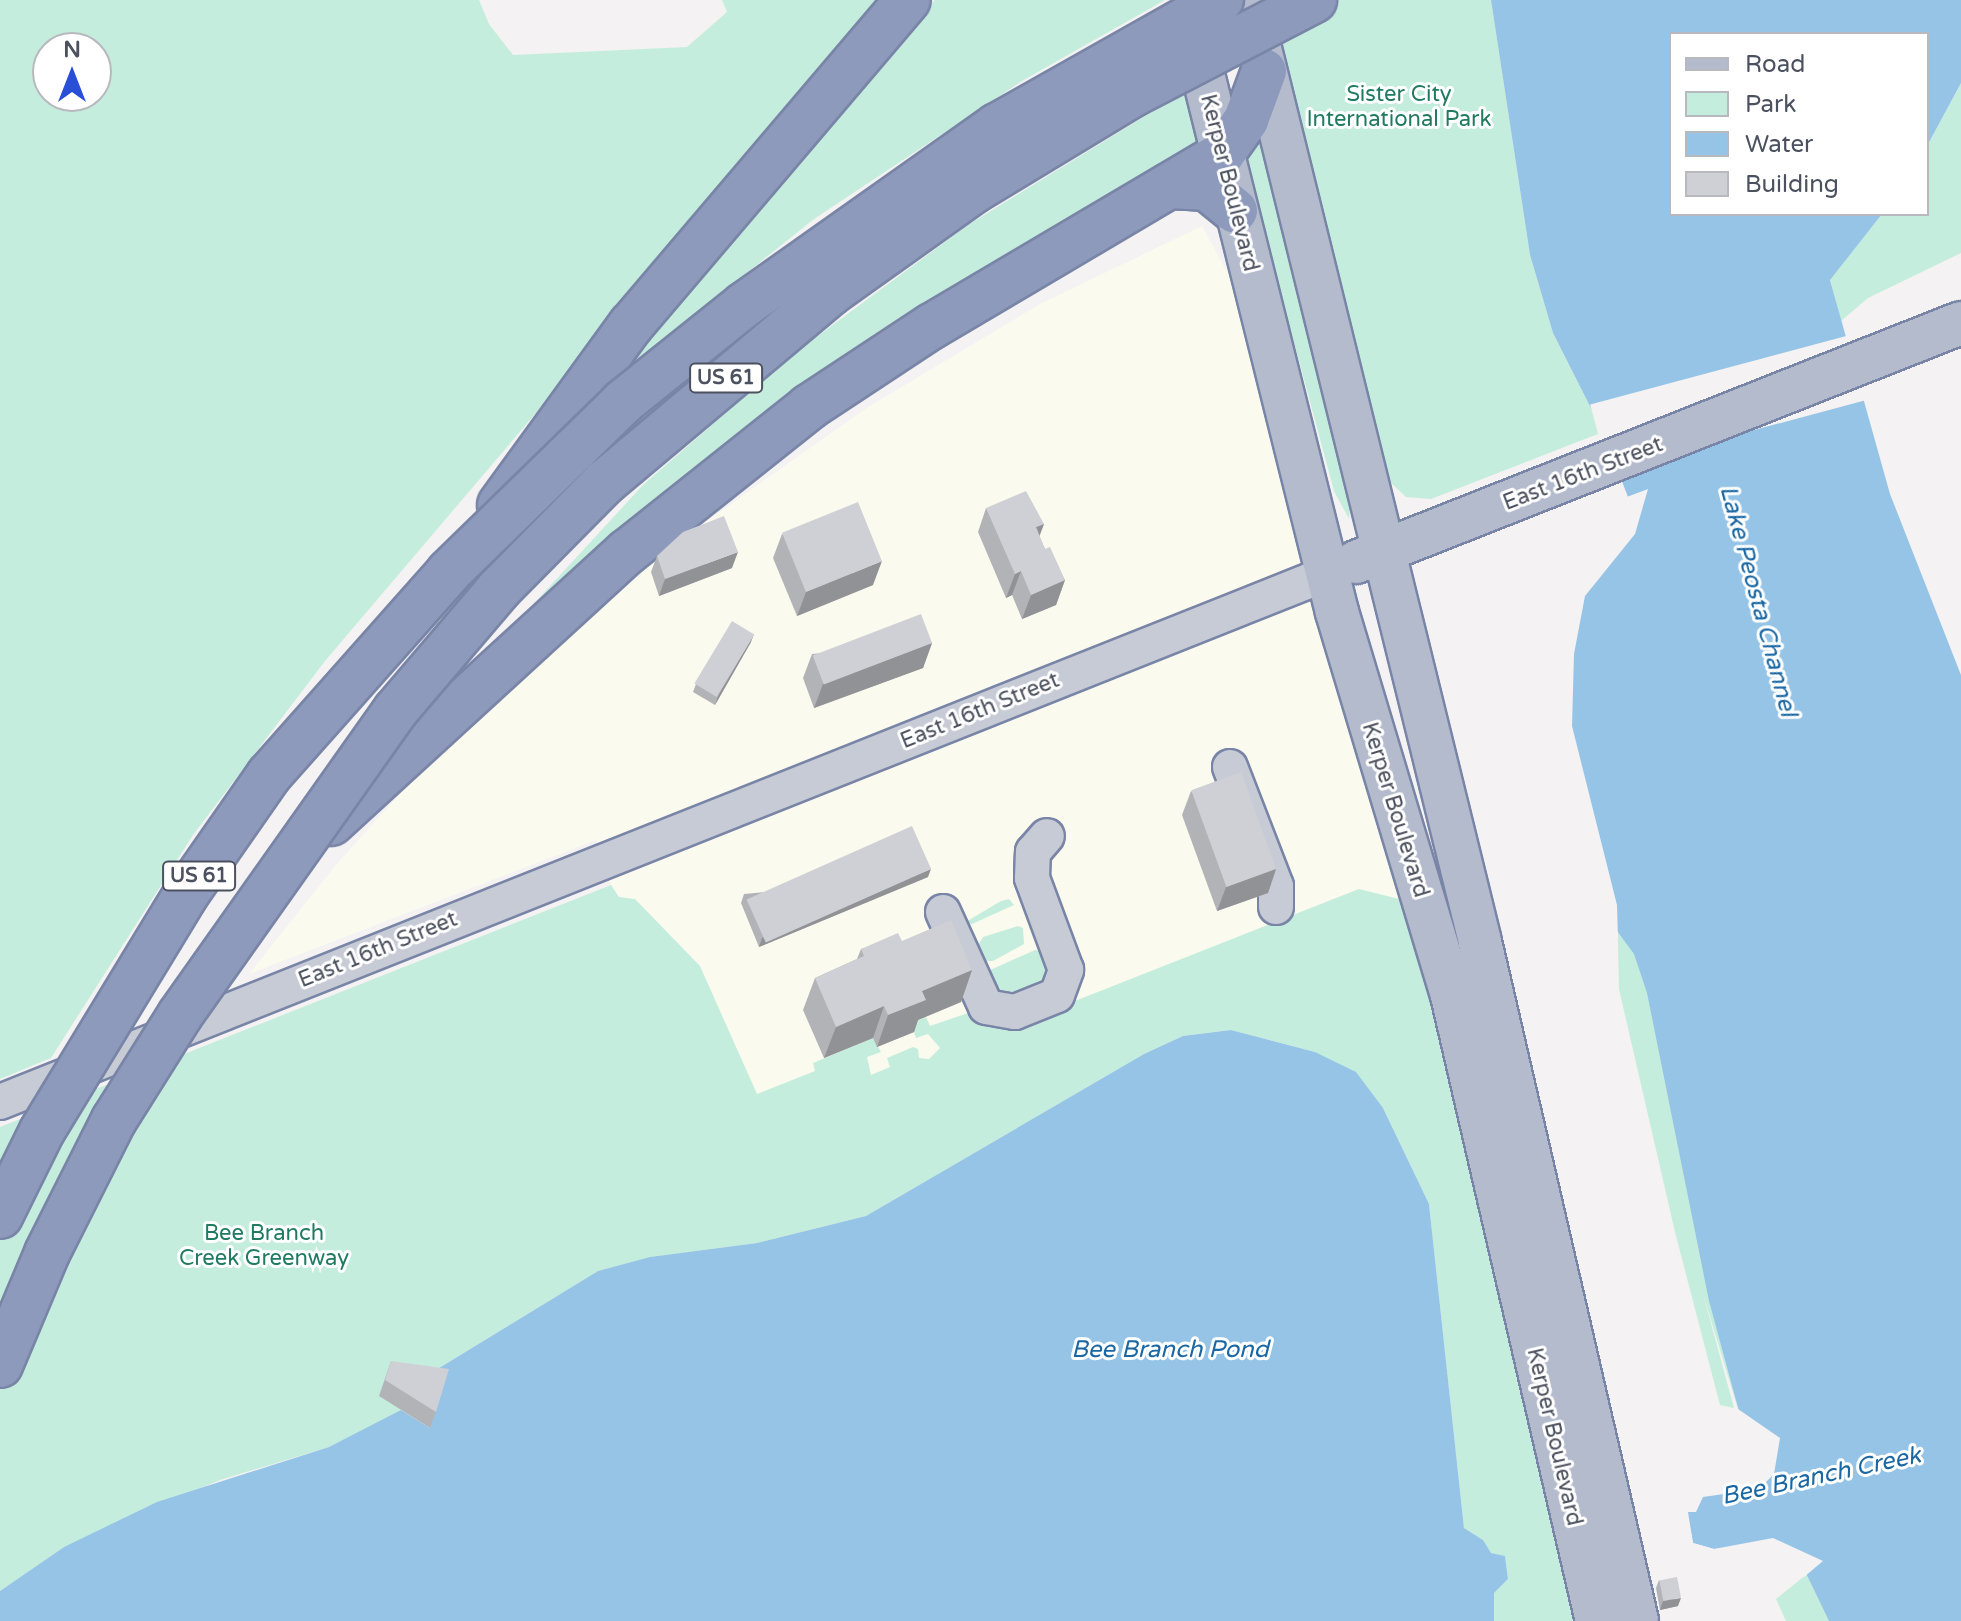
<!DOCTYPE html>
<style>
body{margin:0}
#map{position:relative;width:1961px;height:1621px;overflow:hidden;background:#f4f2f2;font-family:"Varela Round",sans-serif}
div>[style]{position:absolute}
.commercial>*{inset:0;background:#fbfaee}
.green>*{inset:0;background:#c5eddd}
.water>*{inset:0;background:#96c4e6}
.pier>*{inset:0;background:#f4f2f2;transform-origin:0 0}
.roads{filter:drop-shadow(2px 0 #7985a7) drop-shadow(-2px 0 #7985a7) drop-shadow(0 2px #7985a7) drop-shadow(0 -2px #7985a7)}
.minor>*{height:34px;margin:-17px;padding:0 17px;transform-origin:17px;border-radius:17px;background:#c7cbd5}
.major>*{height:42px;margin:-21px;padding:0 21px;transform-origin:21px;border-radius:21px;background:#b4bbcd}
.highway>*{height:44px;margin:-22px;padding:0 22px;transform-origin:22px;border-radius:22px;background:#8e9abc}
.bridges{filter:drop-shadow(2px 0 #7985a7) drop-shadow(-2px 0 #7985a7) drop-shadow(0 2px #7985a7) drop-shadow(0 -2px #7985a7)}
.highway-bridge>*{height:44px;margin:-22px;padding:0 22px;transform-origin:22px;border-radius:22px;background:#8e9abc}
.wall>*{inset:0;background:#b2b3b7}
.shaded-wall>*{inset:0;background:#919295}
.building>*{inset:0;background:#cfd0d5;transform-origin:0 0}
span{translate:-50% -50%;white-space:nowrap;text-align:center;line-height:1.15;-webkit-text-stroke:6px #fff;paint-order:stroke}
.shield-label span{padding:2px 6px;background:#fff;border:2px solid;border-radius:6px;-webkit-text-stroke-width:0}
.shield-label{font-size:20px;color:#4b515e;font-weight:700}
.park-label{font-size:22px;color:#207b61}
.street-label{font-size:22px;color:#4b515e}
.water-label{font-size:24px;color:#1967a3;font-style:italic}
.legend{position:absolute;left:1669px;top:32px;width:260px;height:184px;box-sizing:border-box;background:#fff;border:2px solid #b7b9bf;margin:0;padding:10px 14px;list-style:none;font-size:24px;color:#4b515e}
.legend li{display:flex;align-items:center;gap:16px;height:40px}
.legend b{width:40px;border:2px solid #b7b9bf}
.north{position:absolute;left:32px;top:32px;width:80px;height:80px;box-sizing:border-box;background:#fff;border:2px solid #b7b9bf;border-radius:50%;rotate:0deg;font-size:22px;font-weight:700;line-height:32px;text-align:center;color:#4b515e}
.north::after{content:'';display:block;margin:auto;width:28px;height:36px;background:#294fd6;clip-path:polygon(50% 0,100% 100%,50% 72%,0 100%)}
</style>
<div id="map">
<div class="commercial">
<div style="clip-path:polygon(1202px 226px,1233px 283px,1294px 515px,1409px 906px,1359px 889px,769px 1126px,611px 885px,596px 840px,249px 974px,335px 866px,448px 740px,659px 555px,868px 407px,1040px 304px)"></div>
</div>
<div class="green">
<div style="clip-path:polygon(evenodd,0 0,479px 0,489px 24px,513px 55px,687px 47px,727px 12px,722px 0,887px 0,325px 661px,193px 835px,51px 1058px,0 1079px,0 0,48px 48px,96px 48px,96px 96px,48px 96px,48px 48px)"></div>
<div style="clip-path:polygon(935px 0,1165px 0,1022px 81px,814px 219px,609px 383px)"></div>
<div style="clip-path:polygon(1266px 0,1491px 0,1530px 255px,1553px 333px,1603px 432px,1431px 499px,1406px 497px,1390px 482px,1376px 461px)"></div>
<div style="clip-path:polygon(1961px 83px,1961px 253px,1868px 298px,1841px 321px,1830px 279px,1882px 214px,1927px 214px,1927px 146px)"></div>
<div style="clip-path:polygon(1189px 89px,1197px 144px,483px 659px,643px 485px,792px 355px,968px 225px)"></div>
<div style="clip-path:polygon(1259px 136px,1265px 139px,1350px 503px,1349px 519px,1334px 491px,1295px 346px,1249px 208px,1244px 181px,1253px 139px)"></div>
<div style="clip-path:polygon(611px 885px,619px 897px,635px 899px,700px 966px,757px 1094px,815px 1071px,813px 1063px,873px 1038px,881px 1052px,867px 1057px,871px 1075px,890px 1067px,887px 1058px,913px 1047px,918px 1049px,919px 1058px,929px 1059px,940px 1048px,928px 1034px,916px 1038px,911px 1023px,926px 1017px,930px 1026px,968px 1013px,1009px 1027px,1359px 889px,1399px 899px,1409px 906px,1583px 1621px,1494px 1621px,1494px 1593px,1508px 1579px,1505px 1556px,1490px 1553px,1483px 1540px,1464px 1528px,1429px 1204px,1383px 1108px,1315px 1052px,1231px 1030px,1183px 1036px,1144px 1054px,866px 1216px,757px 1243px,651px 1257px,598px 1271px,431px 1373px,443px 1386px,383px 1421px,329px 1447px,220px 1480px,64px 1547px,0 1591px,0 1127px)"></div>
<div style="clip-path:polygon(1001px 901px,1009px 899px,1014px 905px,972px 924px,964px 923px)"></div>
<div style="clip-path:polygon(1617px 905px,1640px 943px,1738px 1409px,1720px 1405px,1675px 1232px,1619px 989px)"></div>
<div style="clip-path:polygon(1018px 926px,1023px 928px,1024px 944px,993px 961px,980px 961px,978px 945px,983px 937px)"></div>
<div style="clip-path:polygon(1035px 950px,1042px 951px,1049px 969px,1044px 979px,1013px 995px,992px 991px,988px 971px)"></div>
<div style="clip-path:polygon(1823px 1561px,1845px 1621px,1786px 1621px,1776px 1599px)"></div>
</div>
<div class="water">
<div style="clip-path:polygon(1491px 0,1961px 0,1961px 83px,1927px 146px,1927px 34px,1671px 34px,1671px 214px,1882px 214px,1830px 280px,1890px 494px,1961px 675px,1961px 1621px,1829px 1621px,1804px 1569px,1772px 1543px,1714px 1549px,1693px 1543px,1687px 1512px,1692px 1499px,1737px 1485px,1753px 1463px,1709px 1301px,1647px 993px,1634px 954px,1609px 920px,1579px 822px,1557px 618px,1621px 526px,1628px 497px,1603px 432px,1553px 333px,1530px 255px)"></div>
<div style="clip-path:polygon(1231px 1030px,1315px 1052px,1356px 1072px,1383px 1108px,1429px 1204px,1464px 1528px,1483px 1540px,1491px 1553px,1505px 1556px,1508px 1579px,1494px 1593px,1494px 1621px,0 1621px,0 1591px,64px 1547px,157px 1502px,329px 1447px,401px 1410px,430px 1428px,431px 1373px,598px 1271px,650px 1257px,757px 1243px,866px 1216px,1144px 1054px,1183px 1036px)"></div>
</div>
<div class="pier">
<div style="left:1850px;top:335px;width:67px;height:269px;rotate:75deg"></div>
<div style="clip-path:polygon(1648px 489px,1635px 534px,1585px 596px,1574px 654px,1572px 726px,1617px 905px,1618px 939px,1605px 921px,1558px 763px,1550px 701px,1553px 618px,1560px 592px,1602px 550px,1618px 524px,1624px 498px)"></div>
<div style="clip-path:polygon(1703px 1294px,1738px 1409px,1780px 1438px,1774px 1474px,1759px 1489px,1703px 1497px,1696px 1512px,1688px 1512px,1693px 1543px,1714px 1549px,1773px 1538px,1823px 1561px,1804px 1577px,1786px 1555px,1771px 1547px,1713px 1553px,1689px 1545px,1683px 1511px,1695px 1487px,1736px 1481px,1749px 1463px)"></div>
</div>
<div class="roads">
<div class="minor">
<div style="left:1230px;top:767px;width:128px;rotate:68.9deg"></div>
<div style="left:1276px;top:886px;width:21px;rotate:90deg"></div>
<div style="left:943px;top:912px;width:104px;rotate:65.6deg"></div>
<div style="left:986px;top:1007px;width:29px;rotate:10deg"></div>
<div style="left:1015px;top:1012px;width:45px;rotate:-22deg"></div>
<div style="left:1057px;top:995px;width:27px;rotate:-70deg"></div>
<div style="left:1066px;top:970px;width:98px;rotate:-110.3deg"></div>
<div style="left:1032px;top:878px;width:26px;rotate:-88deg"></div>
<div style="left:1033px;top:852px;width:21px;rotate:-49deg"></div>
<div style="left:0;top:1102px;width:1427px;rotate:-21.71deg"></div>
</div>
<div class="major">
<div style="left:1248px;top:0;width:970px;rotate:76.16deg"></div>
<div style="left:1480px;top:942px;width:697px;rotate:76.98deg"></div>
<div style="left:1191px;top:26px;width:604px;rotate:76.01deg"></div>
<div style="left:1337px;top:612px;width:400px;rotate:73.3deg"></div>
<div style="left:1452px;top:995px;width:643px;rotate:76.96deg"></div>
<div style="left:1356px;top:562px;width:650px;rotate:-21.56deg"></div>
</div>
<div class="highway">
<div style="left:1169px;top:186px;width:38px;rotate:3deg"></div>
<div style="left:1207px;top:188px;width:36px;rotate:39deg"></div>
<div style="left:500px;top:505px;width:223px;rotate:-54deg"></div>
<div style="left:631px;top:325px;width:427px;rotate:-49.6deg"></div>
<div style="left:331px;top:823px;width:401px;rotate:-42.5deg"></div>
<div style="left:627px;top:552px;width:233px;rotate:-38.5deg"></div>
<div style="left:809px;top:407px;width:147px;rotate:-33.4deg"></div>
<div style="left:932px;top:326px;width:336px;rotate:-30.6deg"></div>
<div style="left:1221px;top:155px;width:43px;rotate:-54.5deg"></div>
<div style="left:1246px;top:120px;width:52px;rotate:-69.8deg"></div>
</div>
</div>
<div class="bridges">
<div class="highway-bridge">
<div style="left:0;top:1216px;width:95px;rotate:-63.7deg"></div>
<div style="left:42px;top:1131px;width:277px;rotate:-58.7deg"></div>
<div style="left:186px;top:894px;width:145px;rotate:-55.1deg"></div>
<div style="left:269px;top:775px;width:271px;rotate:-48.4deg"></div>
<div style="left:449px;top:572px;width:243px;rotate:-44.3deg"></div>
<div style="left:623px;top:402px;width:155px;rotate:-38.7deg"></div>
<div style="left:744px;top:305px;width:310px;rotate:-35.3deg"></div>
<div style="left:997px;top:126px;width:257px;rotate:-29.4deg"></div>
<div style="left:0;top:1365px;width:121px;rotate:-67.2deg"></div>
<div style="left:47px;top:1253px;width:149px;rotate:-63.3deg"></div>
<div style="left:114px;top:1120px;width:124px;rotate:-57.8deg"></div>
<div style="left:180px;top:1015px;width:374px;rotate:-54.7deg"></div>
<div style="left:396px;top:710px;width:157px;rotate:-49.6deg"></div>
<div style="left:498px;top:590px;width:152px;rotate:-45.3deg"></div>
<div style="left:605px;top:482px;width:294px;rotate:-40deg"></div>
<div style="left:830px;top:293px;width:176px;rotate:-35.5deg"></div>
<div style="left:973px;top:191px;width:187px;rotate:-31.2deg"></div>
<div style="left:1133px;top:94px;width:204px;rotate:-27.4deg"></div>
</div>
</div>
<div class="wall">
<div style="clip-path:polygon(986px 508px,1044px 524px,1039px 536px,1045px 549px,1065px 580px,1056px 605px,1022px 619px,1012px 595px,1006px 598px,978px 532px)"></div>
<div style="clip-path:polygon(782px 534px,873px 585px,797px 616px,773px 558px)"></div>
<div style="clip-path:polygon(657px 556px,732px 568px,659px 596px,651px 572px)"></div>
<div style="clip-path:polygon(751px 642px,715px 705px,693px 692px,696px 684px)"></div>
<div style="clip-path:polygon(932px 643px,923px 668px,814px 708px,803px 678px,812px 654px)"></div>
<div style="clip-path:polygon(1191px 791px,1276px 869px,1268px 893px,1217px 911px,1182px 815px)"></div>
<div style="clip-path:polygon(928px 877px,759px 947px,741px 903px,744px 894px)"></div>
<div style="clip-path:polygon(902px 941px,972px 970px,961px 1002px,918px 1020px,914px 1032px,877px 1047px,873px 1038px,824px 1058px,803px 1010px,815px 978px,857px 959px,861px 949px)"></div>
<div style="clip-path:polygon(391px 1361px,436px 1412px,430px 1428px,379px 1396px)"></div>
<div style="clip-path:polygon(1659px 1580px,1678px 1606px,1660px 1610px,1656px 1588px)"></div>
</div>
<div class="shaded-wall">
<div style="clip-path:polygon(1044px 524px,1035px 548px,1036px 527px)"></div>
<div style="clip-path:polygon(738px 552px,732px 568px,659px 596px,665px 579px)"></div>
<div style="clip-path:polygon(882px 561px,873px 585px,797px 616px,806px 592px)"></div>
<div style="clip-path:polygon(1021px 571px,1012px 595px,1006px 598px,1015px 574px)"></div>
<div style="clip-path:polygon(1065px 580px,1056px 605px,1022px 619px,1031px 595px)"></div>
<div style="clip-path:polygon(754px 634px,751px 642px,715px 705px,718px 696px)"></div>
<div style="clip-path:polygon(932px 643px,923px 668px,814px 708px,823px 684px)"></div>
<div style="clip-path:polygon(931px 869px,928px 877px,759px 947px,762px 938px)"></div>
<div style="clip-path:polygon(1276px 869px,1268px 893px,1217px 911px,1226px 887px)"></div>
<div style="clip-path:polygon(972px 970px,961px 1002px,918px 1020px,914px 1032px,877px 1047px,888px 1015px,922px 991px)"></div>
<div style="clip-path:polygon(884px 1006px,873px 1038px,824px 1058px,836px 1027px)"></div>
<div style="clip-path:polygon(1681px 1598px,1678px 1606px,1660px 1610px,1663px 1601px)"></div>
</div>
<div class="building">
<div style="clip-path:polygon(1026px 491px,1044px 524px,1036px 527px,1045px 549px,1050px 547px,1065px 580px,1031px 595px,1021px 571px,1015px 574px,986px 508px)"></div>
<div style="left:858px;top:502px;width:64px;height:82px;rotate:68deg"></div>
<div style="clip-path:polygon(724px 516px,738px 552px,665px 579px,657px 556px,683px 532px)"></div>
<div style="left:921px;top:614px;width:31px;height:116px;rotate:69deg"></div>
<div style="left:732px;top:621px;width:26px;height:73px;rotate:31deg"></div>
<div style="left:1241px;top:772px;width:103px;height:53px;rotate:70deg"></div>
<div style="left:912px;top:826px;width:47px;height:181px;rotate:66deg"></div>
<div style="clip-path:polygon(951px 920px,972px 970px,922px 991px,926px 1000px,888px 1015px,884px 1006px,836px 1027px,815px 978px,864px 956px,861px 949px,898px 933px,902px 941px)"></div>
<div style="clip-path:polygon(391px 1361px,449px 1369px,436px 1412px,385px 1380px)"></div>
<div style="left:1677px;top:1577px;width:21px;height:18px;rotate:79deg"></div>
</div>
<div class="shield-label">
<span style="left:726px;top:378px">US 61</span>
<span style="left:199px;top:876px">US 61</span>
</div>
<div class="park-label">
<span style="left:1399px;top:107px">Sister City<br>International Park</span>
<span style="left:264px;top:1246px">Bee Branch<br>Creek Greenway</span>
</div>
<div class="street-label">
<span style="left:1229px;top:183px;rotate:76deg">Kerper Boulevard</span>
<span style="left:1583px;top:474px;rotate:-21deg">East 16th Street</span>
<span style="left:980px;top:711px;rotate:-22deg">East 16th Street</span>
<span style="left:1395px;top:810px;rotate:73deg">Kerper Boulevard</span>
<span style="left:378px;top:950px;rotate:-22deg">East 16th Street</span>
<span style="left:1554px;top:1437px;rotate:77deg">Kerper Boulevard</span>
</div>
<div class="water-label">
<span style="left:1758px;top:601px;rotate:75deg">Lake Peosta Channel</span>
<span style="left:1170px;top:1350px">Bee Branch Pond</span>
<span style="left:1821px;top:1476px;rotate:-12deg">Bee Branch Creek</span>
</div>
<ul class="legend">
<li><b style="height:10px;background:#b4bbcd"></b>Road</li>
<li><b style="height:22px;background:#c5eddd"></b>Park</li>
<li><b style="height:22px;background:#96c4e6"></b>Water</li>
<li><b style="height:22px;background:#cfd0d5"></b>Building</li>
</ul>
<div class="north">N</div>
</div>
